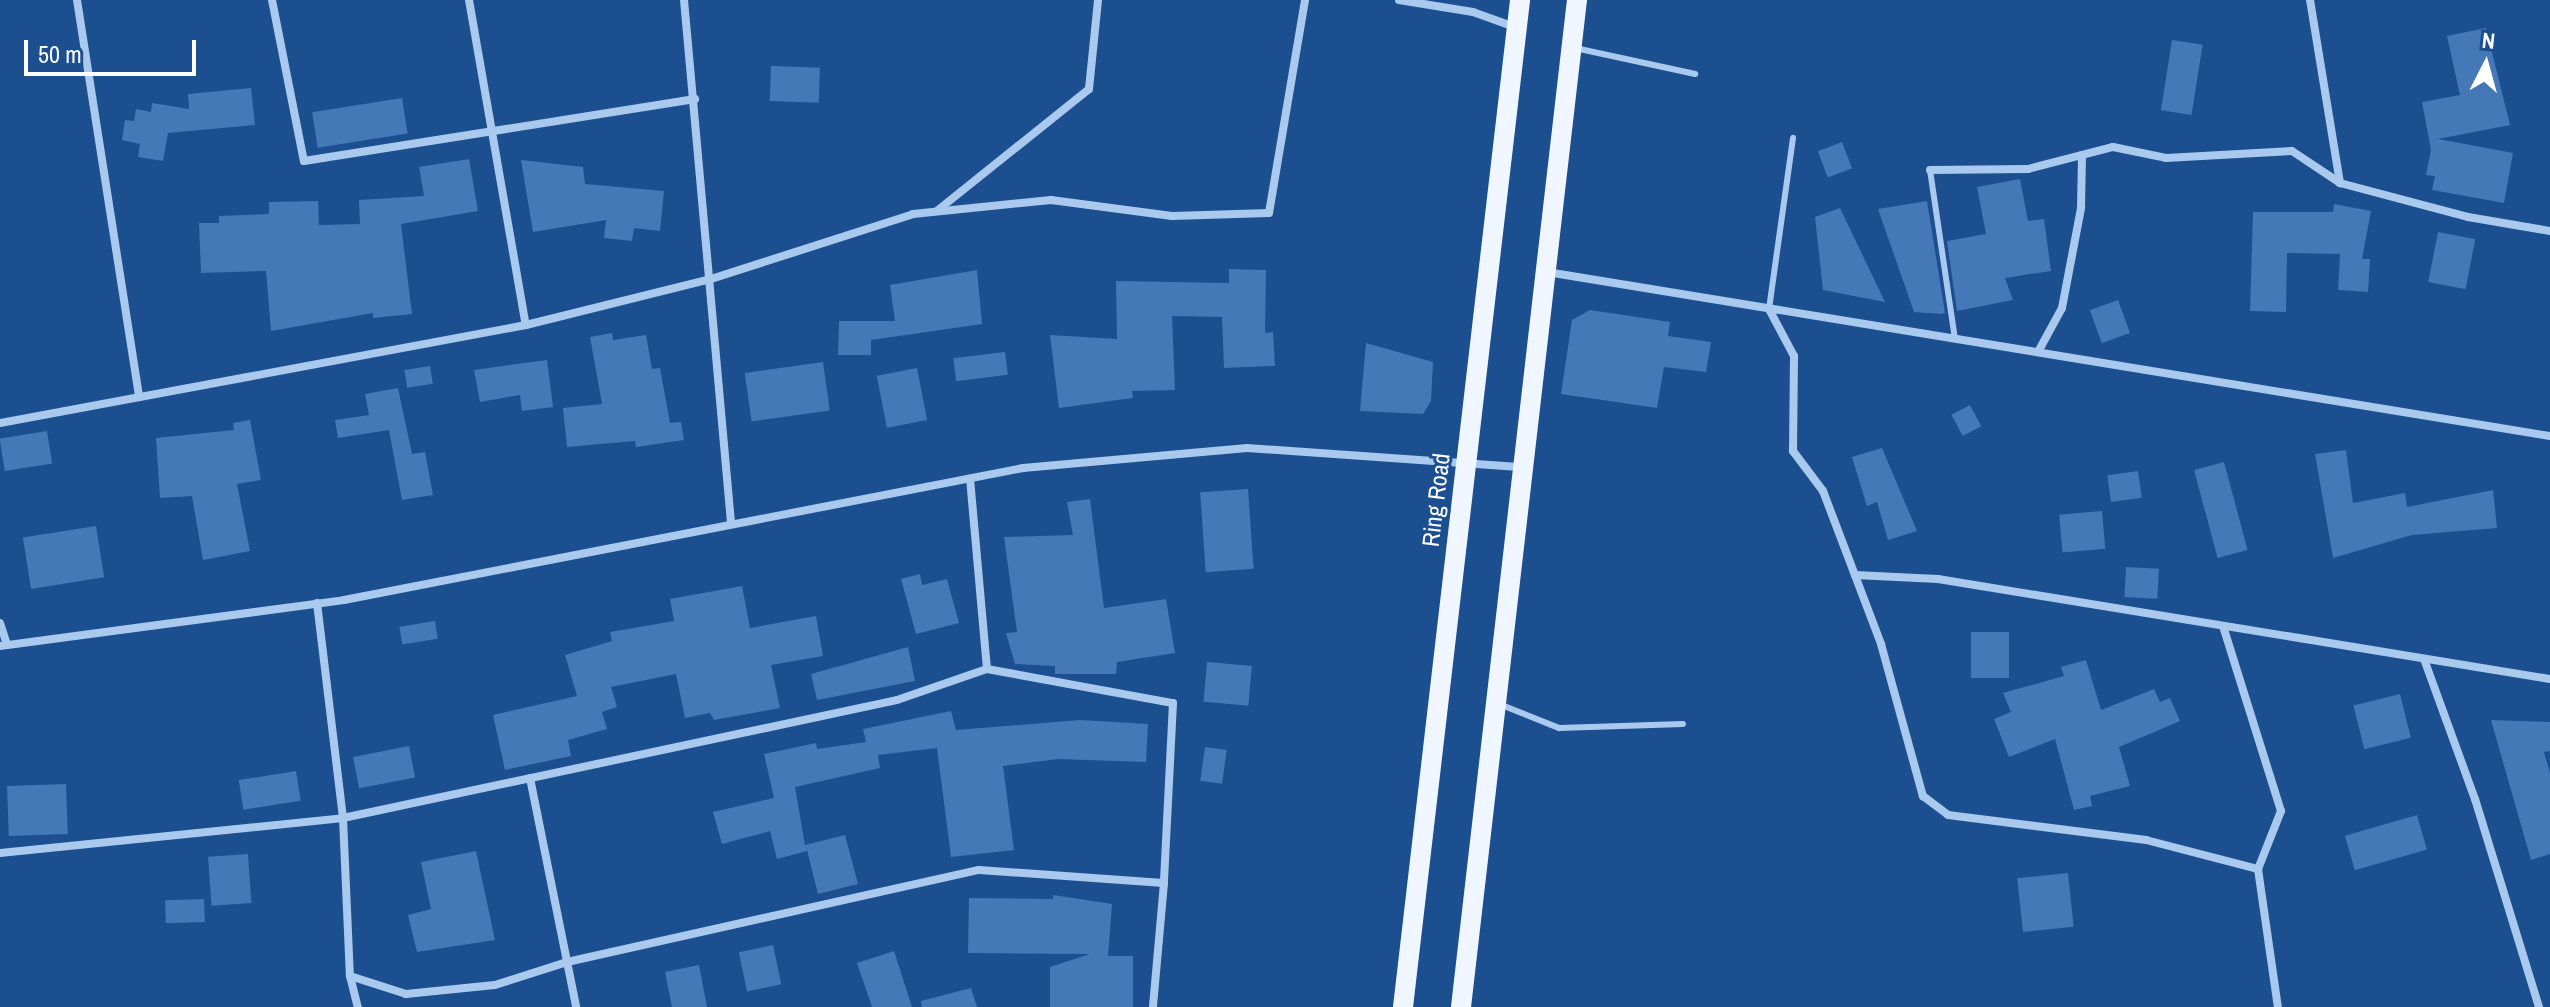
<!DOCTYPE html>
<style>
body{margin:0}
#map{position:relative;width:2550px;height:1007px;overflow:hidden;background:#1b4f8f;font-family:"Archivo Narrow",sans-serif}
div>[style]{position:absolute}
.building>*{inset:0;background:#4478b7;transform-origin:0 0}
.service>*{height:6px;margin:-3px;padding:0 3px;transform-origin:3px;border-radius:3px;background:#a9c9ee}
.minor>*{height:8px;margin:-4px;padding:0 4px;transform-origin:4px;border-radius:4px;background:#a9c9ee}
.primary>*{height:20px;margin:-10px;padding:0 10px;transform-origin:10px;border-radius:10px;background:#f0f6ff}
span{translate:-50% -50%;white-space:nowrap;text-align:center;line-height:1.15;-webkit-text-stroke:6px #1b4f8f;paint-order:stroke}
.street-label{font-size:24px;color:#fff}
.north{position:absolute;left:2446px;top:24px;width:80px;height:80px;-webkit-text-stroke:6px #1b4f8f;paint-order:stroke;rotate:6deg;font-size:22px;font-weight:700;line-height:32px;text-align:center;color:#fff}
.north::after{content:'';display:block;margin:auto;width:28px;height:36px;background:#fff;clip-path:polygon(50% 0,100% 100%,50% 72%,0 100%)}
.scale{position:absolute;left:24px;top:40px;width:172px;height:36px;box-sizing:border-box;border:4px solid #fff;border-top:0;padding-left:10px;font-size:24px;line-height:28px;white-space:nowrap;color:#fff;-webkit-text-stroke:6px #1b4f8f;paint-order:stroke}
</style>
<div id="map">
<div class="building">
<div style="clip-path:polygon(2486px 28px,2510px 125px,2438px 139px,2513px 153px,2504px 203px,2432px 190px,2435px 176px,2426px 175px,2431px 150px,2422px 102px,2460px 95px,2447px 36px)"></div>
<div style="left:2172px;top:40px;width:31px;height:71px;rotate:9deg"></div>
<div style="left:771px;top:66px;width:49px;height:35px;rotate:2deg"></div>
<div style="clip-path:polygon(251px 88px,255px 125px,168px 133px,163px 161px,138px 157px,140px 144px,122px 140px,125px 120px,134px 121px,136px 109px,151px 112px,152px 103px,189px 109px,188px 94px)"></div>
<div style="left:402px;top:98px;width:36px;height:91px;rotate:81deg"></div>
<div style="left:1842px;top:142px;width:28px;height:26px;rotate:69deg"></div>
<div style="clip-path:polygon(469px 159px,478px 211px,401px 224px,412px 314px,373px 318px,373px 313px,271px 331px,266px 271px,201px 273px,199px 223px,219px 223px,219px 216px,269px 214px,269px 202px,318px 201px,319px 225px,360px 224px,359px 200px,424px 196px,419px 167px)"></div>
<div style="clip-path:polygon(521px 160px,583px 167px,585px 184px,664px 191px,660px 231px,634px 228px,632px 241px,604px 238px,606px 220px,533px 232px)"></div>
<div style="clip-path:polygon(2020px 179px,2028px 221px,2044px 219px,2051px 271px,2005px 278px,2013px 300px,1957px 311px,1947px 241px,1986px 234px,1977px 187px)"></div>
<div style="clip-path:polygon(1927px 201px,1945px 313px,1941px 314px,1914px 312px,1878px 209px)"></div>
<div style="clip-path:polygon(2334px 204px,2371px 211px,2362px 259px,2370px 259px,2368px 292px,2338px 290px,2340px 254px,2287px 253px,2286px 312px,2250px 311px,2253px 212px,2333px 212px)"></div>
<div style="clip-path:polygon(1840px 208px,1885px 302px,1823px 290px,1815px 217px)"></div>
<div style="left:2438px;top:232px;width:38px;height:51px;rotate:11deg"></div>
<div style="clip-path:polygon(1229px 269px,1266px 270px,1265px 333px,1273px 332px,1275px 366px,1224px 368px,1222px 317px,1172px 316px,1175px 390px,1132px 391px,1133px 398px,1059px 408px,1050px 335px,1117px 339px,1116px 281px,1229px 283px)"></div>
<div style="clip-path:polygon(977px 270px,982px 324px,871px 340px,871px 355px,838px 355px,839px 321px,895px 321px,890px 285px)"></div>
<div style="left:2118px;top:300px;width:35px;height:30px;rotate:70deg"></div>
<div style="clip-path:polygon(1590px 310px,1670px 322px,1668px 336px,1711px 342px,1706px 372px,1664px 367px,1657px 408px,1561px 394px,1572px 320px)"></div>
<div style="clip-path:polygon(612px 333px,613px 340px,646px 335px,652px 369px,660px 368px,670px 423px,681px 422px,684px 440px,636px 447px,635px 441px,567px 447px,563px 408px,602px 404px,590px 337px)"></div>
<div style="clip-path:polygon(1366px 343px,1433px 362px,1431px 401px,1423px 414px,1360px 411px)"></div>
<div style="left:1005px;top:352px;width:23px;height:52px;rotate:83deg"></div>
<div style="clip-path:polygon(547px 360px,553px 407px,522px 411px,520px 395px,480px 402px,474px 370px)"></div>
<div style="left:823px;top:362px;width:49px;height:79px;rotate:82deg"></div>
<div style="left:430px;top:366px;width:18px;height:26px;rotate:81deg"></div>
<div style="left:917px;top:368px;width:53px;height:41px;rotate:79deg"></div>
<div style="clip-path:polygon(398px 388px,412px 454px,425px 452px,433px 495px,402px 500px,389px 430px,338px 438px,335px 420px,369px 415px,365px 394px)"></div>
<div style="left:1970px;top:405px;width:24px;height:21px;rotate:62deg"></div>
<div style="clip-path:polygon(250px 420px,261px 480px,237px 484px,250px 551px,203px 560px,192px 496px,160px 498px,156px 438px,234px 430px,233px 423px)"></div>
<div style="left:47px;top:431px;width:33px;height:48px;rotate:81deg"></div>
<div style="clip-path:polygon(1882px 448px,1917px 531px,1888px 540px,1877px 502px,1867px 506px,1852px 457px)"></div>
<div style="clip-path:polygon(2346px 450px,2353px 503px,2405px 493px,2407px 507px,2493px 490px,2497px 528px,2412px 535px,2333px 558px,2315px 454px)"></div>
<div style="left:2224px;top:462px;width:91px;height:31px;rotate:75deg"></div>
<div style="left:2138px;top:471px;width:27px;height:31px;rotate:82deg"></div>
<div style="left:1248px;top:489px;width:80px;height:48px;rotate:86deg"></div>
<div style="clip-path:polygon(1090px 499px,1104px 608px,1166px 599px,1175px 653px,1117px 662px,1116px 674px,1055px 674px,1055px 666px,1015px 664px,1006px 633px,1017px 632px,1004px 537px,1073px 535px,1067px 502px)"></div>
<div style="left:2102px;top:511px;width:38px;height:43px;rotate:85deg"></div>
<div style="left:96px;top:526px;width:52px;height:74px;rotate:81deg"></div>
<div style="left:2126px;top:567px;width:33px;height:30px;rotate:3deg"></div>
<div style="clip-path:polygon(920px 574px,922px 585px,947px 579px,959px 623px,916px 634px,901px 579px)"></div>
<div style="clip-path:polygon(742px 586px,750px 628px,816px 616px,823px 656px,771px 665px,780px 708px,714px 720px,710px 713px,685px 718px,676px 674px,611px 687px,617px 707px,602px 712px,607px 729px,568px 740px,571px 756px,505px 770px,493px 715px,577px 696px,565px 655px,612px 641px,610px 632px,674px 621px,670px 599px)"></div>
<div style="left:435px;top:621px;width:18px;height:36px;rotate:81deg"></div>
<div style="left:1971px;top:632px;width:38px;height:46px"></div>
<div style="clip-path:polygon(908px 647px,915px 681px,817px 700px,811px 674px)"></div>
<div style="clip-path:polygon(2086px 660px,2101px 710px,2154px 689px,2160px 702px,2170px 698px,2180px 721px,2119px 747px,2130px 786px,2090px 796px,2092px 806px,2074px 810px,2055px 739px,2009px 757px,1994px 719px,2011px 712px,2003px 693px,2064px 676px,2061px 667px)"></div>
<div style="left:1207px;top:662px;width:45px;height:40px;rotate:5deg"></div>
<div style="left:2400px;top:694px;width:45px;height:48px;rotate:76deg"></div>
<div style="clip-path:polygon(951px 711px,956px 730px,1080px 720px,1148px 724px,1146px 762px,1058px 759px,1003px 766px,1014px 850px,951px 857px,937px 748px,878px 755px,880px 768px,795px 787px,805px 845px,845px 835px,858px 884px,818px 894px,806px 846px,807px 851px,777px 859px,770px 831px,722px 844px,713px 812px,774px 798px,764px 754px,816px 743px,817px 749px,866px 742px,863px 729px)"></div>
<div style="clip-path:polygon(2491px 720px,2550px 722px,2550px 751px,2544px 752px,2550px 773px,2550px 854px,2531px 860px)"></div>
<div style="left:409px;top:746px;width:32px;height:57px;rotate:79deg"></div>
<div style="left:1205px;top:747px;width:22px;height:34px;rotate:8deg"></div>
<div style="left:296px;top:771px;width:30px;height:58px;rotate:81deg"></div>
<div style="left:66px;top:784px;width:50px;height:59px;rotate:88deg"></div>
<div style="left:2417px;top:815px;width:36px;height:75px;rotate:74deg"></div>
<div style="clip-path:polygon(476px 851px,495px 940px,417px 952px,408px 915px,431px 909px,421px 862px)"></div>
<div style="left:248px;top:854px;width:49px;height:40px;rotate:86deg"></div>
<div style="left:2068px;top:873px;width:54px;height:51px;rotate:84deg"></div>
<div style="clip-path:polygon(1053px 895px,1112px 904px,1108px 956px,1133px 956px,1133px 1007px,1050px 1007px,1050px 967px,1090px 954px,968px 953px,969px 898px,1053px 899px)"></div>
<div style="left:204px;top:899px;width:23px;height:39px;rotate:88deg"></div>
<div style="left:773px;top:945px;width:40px;height:35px;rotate:78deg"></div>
<div style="clip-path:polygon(894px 951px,912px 1007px,872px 1007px,857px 963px)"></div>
<div style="clip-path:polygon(699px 965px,707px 1007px,672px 1007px,665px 972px)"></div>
<div style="clip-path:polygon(971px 988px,977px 1007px,922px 1007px,921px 1001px)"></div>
</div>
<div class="service">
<div style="left:1575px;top:48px;width:123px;rotate:12.2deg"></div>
<div style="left:1930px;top:170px;width:171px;rotate:81.6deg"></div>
<div style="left:1769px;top:309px;width:173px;rotate:-82deg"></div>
<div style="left:1499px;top:704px;width:65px;rotate:21.8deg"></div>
<div style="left:1559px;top:728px;width:124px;rotate:-1.8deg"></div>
</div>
<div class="minor">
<div style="left:77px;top:0;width:402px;rotate:81.1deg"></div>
<div style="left:272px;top:0;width:164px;rotate:78.8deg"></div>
<div style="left:304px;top:161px;width:396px;rotate:-9deg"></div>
<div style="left:469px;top:0;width:330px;rotate:80.1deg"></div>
<div style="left:684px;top:0;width:525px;rotate:84.86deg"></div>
<div style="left:1399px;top:0;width:75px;rotate:9.2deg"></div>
<div style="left:1473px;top:12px;width:45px;rotate:19.7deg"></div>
<div style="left:1930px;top:170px;width:98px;rotate:-0.6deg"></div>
<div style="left:2028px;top:169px;width:88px;rotate:-14.5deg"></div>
<div style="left:2113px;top:147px;width:54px;rotate:11.7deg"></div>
<div style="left:2166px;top:158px;width:126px;rotate:-3.2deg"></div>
<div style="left:2292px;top:151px;width:58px;rotate:33.7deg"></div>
<div style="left:2340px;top:183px;width:185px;rotate:-99.3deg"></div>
<div style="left:2340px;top:183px;width:132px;rotate:14.9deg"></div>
<div style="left:2468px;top:217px;width:83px;rotate:9.7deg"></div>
<div style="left:938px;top:210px;width:193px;rotate:-38.7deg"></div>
<div style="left:1089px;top:89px;width:89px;rotate:-84.2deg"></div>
<div style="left:1547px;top:272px;width:1016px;rotate:9.29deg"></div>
<div style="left:1769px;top:309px;width:53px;rotate:62deg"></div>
<div style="left:1794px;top:356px;width:95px;rotate:90.6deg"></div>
<div style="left:1793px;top:451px;width:50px;rotate:53.1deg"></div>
<div style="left:1823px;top:491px;width:164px;rotate:69.2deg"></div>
<div style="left:1881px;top:644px;width:158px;rotate:74.6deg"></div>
<div style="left:1923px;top:796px;width:31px;rotate:37deg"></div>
<div style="left:1948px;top:815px;width:200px;rotate:7.2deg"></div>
<div style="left:2146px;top:840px;width:116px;rotate:14.5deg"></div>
<div style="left:2038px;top:352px;width:50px;rotate:-61.4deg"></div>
<div style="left:2062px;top:308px;width:102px;rotate:-79.2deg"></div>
<div style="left:2081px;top:208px;width:53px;rotate:-88.9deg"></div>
<div style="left:0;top:423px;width:535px;rotate:-10.55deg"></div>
<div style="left:526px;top:325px;width:191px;rotate:-14deg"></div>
<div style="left:711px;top:279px;width:212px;rotate:-17.8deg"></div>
<div style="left:913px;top:214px;width:139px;rotate:-5.8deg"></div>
<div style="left:1051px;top:200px;width:122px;rotate:7.5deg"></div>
<div style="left:1172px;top:216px;width:97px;rotate:-1.8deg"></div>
<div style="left:1269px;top:213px;width:216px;rotate:-80.4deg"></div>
<div style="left:1855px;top:575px;width:83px;rotate:2.8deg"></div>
<div style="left:1938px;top:579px;width:620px;rotate:9.28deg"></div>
<div style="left:317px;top:603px;width:217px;rotate:83.1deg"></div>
<div style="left:343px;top:818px;width:158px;rotate:87.5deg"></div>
<div style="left:350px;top:976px;width:32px;rotate:76deg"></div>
<div style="left:0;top:623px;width:22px;rotate:72deg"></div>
<div style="left:2223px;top:626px;width:194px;rotate:72.6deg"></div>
<div style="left:2281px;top:811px;width:62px;rotate:111.6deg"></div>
<div style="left:2258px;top:869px;width:139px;rotate:81.8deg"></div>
<div style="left:0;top:646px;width:347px;rotate:-7.6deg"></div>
<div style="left:344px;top:600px;width:692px;rotate:-11deg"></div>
<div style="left:1023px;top:468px;width:225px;rotate:-5.1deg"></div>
<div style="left:1247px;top:448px;width:276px;rotate:4deg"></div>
<div style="left:2424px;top:659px;width:149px;rotate:70deg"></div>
<div style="left:2475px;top:799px;width:218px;rotate:72.9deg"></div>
<div style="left:987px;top:669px;width:189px;rotate:10.4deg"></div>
<div style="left:1173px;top:703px;width:180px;rotate:92.9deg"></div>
<div style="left:530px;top:778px;width:234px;rotate:78.6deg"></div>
<div style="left:0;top:853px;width:345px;rotate:-5.8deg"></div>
<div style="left:343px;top:818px;width:566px;rotate:-12.02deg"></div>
<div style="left:897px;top:700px;width:95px;rotate:-19deg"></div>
<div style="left:987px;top:669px;width:191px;rotate:-95.1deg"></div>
<div style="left:350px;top:976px;width:59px;rotate:17.8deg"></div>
<div style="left:406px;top:994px;width:89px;rotate:-5.8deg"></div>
<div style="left:495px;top:985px;width:76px;rotate:-17.7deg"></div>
<div style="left:567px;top:962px;width:422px;rotate:-12.6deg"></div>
<div style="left:979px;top:870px;width:185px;rotate:4deg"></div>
<div style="left:1164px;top:883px;width:124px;rotate:95.1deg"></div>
</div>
<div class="primary">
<div style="left:1403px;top:1007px;width:1014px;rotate:-83.37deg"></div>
<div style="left:1461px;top:1007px;width:1014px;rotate:-83.43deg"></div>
</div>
<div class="street-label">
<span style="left:1436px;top:500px;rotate:-83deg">Ring Road</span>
</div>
<div class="north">N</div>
<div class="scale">50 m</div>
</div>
